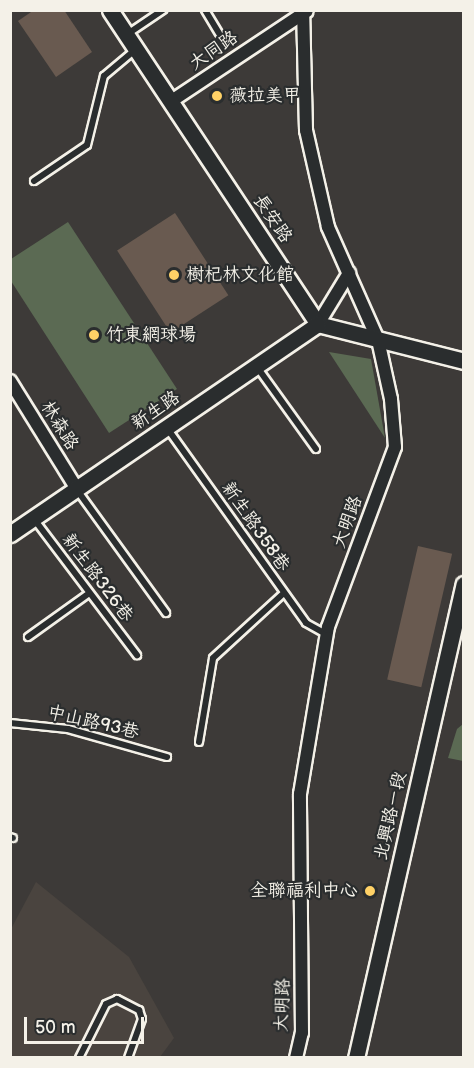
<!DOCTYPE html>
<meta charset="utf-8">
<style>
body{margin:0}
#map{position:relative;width:474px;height:1068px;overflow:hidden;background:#3d3a38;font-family:"Balsamiq Sans","LXGW WenKai TC",sans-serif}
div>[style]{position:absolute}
.built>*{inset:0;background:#4a443f}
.green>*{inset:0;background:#5b6a53}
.building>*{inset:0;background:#695a50;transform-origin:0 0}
.roads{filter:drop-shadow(2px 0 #f4f1e8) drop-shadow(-2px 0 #f4f1e8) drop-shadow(0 2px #f4f1e8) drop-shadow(0 -2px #f4f1e8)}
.service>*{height:6px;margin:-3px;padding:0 3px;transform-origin:3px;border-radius:3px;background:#2a2d2e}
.minor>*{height:12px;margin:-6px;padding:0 6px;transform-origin:6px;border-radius:6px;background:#2a2d2e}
.tertiary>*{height:15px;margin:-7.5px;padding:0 7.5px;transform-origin:7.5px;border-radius:7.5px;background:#2a2d2e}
.dots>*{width:16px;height:16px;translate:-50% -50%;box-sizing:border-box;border:3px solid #2a2d2e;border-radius:50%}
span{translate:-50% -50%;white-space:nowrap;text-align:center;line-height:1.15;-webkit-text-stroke:4.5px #2a2d2e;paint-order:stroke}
.street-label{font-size:18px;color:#f4f1e8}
.poi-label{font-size:18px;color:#f4f1e8}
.left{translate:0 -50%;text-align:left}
.right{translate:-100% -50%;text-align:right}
.frame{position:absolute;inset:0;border:12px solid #f4f1e8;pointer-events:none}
.scale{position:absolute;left:24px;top:1017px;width:120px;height:27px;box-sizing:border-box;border:3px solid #f4f1e8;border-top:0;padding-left:8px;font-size:18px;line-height:21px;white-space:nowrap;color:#f4f1e8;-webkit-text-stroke:4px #2a2d2e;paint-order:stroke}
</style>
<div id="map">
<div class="built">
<div style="clip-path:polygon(36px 882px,129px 957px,174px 1038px,160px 1057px,11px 1058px,11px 929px)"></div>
</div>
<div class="green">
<div style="clip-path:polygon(68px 222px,177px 389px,109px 433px,11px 281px,11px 259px)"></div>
<div style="clip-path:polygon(329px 352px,371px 359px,385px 438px)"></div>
<div style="clip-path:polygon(463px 724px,463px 761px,448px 758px,457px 729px)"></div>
</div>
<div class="building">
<div style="clip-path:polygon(34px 10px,64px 10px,92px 52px,56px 77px,18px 21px)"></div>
<div style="left:175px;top:213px;width:98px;height:69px;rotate:57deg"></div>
<div style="left:418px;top:546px;width:35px;height:137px;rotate:13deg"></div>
</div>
<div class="roads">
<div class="service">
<div style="left:205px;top:10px;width:27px;rotate:59deg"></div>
<div style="left:126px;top:35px;width:45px;rotate:-34deg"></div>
<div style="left:34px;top:181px;width:64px;rotate:-34.2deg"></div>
<div style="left:87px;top:145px;width:71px;rotate:-76.2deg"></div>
<div style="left:104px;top:76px;width:40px;rotate:-40deg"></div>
<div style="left:257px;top:367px;width:101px;rotate:54.3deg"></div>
<div style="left:167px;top:428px;width:239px;rotate:54.5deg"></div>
<div style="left:306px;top:623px;width:23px;rotate:29deg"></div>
<div style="left:77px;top:490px;width:152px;rotate:54.1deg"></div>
<div style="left:34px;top:519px;width:171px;rotate:52.9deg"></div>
<div style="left:28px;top:637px;width:74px;rotate:-35.6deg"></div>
<div style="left:10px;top:723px;width:58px;rotate:5.9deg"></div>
<div style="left:68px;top:729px;width:103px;rotate:15.8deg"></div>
<div style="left:199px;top:742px;width:85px;rotate:-80.5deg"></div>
<div style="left:213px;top:658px;width:96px;rotate:-42.5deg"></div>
<div style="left:10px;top:837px;width:3px;rotate:18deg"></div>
<div style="left:79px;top:1058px;width:60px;rotate:-63.4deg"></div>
<div style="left:106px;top:1004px;width:12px;rotate:-24deg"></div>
<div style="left:117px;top:999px;width:25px;rotate:27deg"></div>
<div style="left:139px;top:1010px;width:9px;rotate:72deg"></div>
<div style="left:142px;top:1019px;width:41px;rotate:109.7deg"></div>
</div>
<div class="minor">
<div style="left:170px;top:102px;width:164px;rotate:-33.6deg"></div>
<div style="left:318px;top:324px;width:60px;rotate:-58.7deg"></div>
<div style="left:10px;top:381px;width:127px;rotate:58.2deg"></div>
<div style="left:296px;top:1058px;width:26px;rotate:-77deg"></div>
<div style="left:302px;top:1033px;width:239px;rotate:-90.5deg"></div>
<div style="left:300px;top:794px;width:169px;rotate:-80.5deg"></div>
<div style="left:328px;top:627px;width:192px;rotate:-69.6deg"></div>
<div style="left:395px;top:447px;width:48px;rotate:-94.8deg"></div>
<div style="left:391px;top:399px;width:60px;rotate:-102.4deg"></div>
<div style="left:378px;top:340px;width:124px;rotate:-113.9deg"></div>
<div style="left:328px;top:227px;width:99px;rotate:-102.8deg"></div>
<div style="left:306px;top:130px;width:120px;rotate:-91.4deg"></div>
</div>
<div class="tertiary">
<div style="left:110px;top:10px;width:377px;rotate:56.5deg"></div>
<div style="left:318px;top:324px;width:151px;rotate:14.2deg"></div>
<div style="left:10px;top:534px;width:373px;rotate:-34.3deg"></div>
<div style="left:356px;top:1058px;width:486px;rotate:-77.2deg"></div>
</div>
</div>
<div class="dots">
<div style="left:217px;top:96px;background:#ffd166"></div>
<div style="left:174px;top:275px;background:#ffd166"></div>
<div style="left:94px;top:335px;background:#ffd166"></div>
<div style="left:370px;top:891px;background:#ffd166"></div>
</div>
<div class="street-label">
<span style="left:214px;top:51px;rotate:-34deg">大同路</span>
<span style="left:272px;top:219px;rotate:56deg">長安路</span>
<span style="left:156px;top:411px;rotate:-34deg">新生路</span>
<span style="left:59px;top:426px;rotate:58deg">林森路</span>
<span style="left:348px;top:522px;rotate:-70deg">大明路</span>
<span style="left:255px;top:527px;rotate:55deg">新生路358巷</span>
<span style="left:97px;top:578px;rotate:53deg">新生路326巷</span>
<span style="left:93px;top:723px;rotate:13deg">中山路93巷</span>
<span style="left:391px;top:816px;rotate:-77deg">北興路ㄧ段</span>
<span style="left:283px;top:1005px;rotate:-88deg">大明路</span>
</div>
<div class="poi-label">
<span class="left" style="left:229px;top:96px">薇拉美甲</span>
<span class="left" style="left:186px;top:275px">樹杞林文化館</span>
<span class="left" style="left:106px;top:335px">竹東網球場</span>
<span class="right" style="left:358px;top:891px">全聯福利中心</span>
</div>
<div class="frame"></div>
<div class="scale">50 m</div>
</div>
